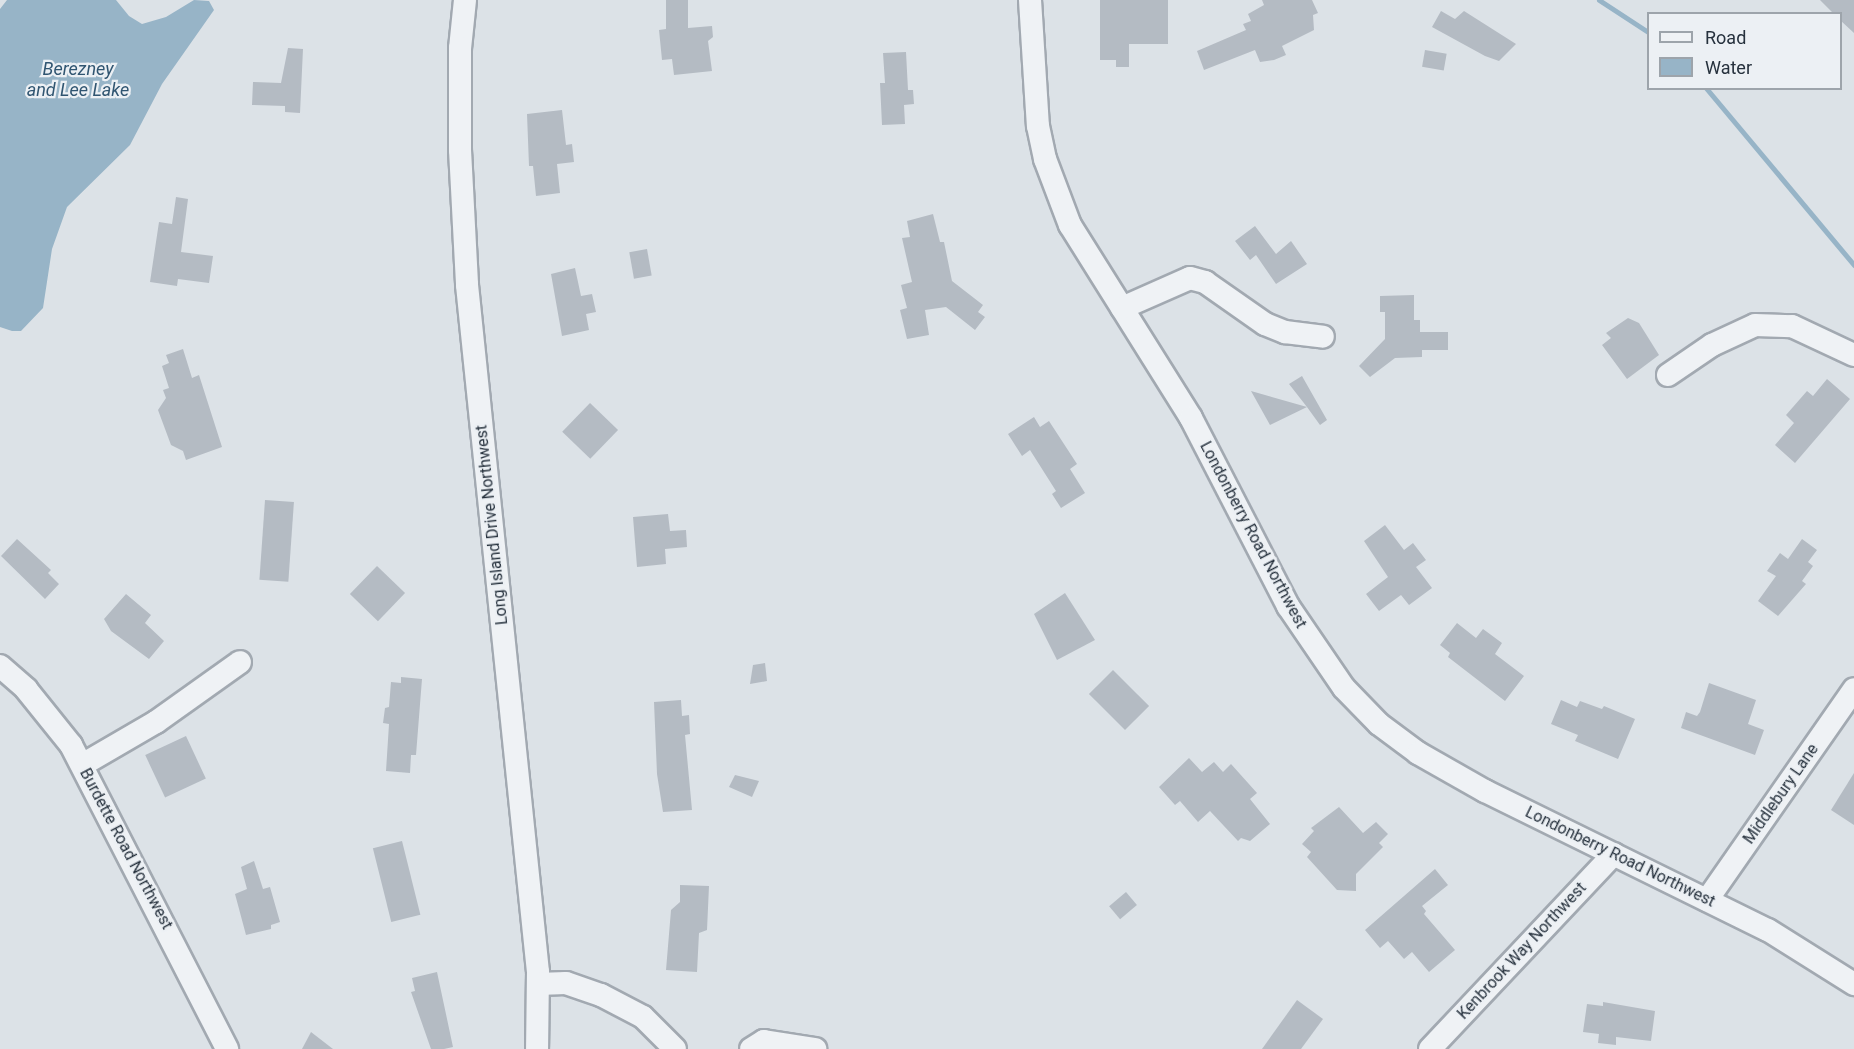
<!DOCTYPE html>
<style>
body{margin:0}
#map{position:relative;width:1854px;height:1049px;overflow:hidden;background:#dce2e7;font-family:Roboto,sans-serif}
div>[style]{position:absolute}
.water>*{inset:0;background:#97b4c7}
.stream>*{height:5px;margin:-2.5px;padding:0 2.5px;transform-origin:2.5px;border-radius:2.5px;background:#97b4c7}
.building>*{inset:0;background:#b4bbc3;transform-origin:0 0}
.roads{filter:drop-shadow(2px 0 #a2a9b1) drop-shadow(-2px 0 #a2a9b1) drop-shadow(0 2px #a2a9b1) drop-shadow(0 -2px #a2a9b1)}
.minor>*{height:22px;margin:-11px;padding:0 11px;transform-origin:11px;border-radius:11px;background:#eff2f5}
span{translate:-50% -50%;white-space:nowrap;text-align:center;line-height:1.15;-webkit-text-stroke:4.5px #ecf0f4;paint-order:stroke}
.street-label{font-size:16px;color:#26313d}
.water-label{font-size:18px;color:#305571;font-style:italic}
.legend{position:absolute;left:1647px;top:12px;width:195px;height:78px;box-sizing:border-box;background:#ecf0f4;border:2px solid #9da4ab;margin:0;padding:8px 10px;list-style:none;font-size:18px;color:#26313d}
.legend li{display:flex;align-items:center;gap:12px;height:30px}
.legend b{width:30px;border:2px solid #9da4ab}
</style>
<div id="map">
<div class="water">
<div style="clip-path:polygon(7px 0,116px 0,129px 16px,142px 24px,166px 17px,194px 0,209px 1px,214px 10px,162px 84px,130px 145px,67px 207px,52px 249px,43px 308px,21px 331px,12px 331px,0 327px,0 9px)"></div>
</div>
<div class="stream">
<div style="left:1599px;top:0;width:59px;rotate:33.1deg"></div>
<div style="left:1706px;top:88px;width:231px;rotate:50.1deg"></div>
</div>
<div class="building">
<div style="clip-path:polygon(666px 0,688px 0,688px 28px,712px 26px,713px 37px,708px 41px,712px 71px,674px 75px,672px 59px,662px 60px,659px 30px,666px 29px)"></div>
<div style="clip-path:polygon(1100px 0,1168px 0,1168px 44px,1129px 44px,1129px 67px,1116px 67px,1116px 60px,1100px 60px)"></div>
<div style="clip-path:polygon(1262px 0,1312px 0,1318px 13px,1313px 15px,1314px 30px,1282px 46px,1286px 55px,1274px 60px,1260px 62px,1255px 50px,1204px 70px,1197px 51px,1246px 30px,1243px 24px,1251px 21px,1248px 14px,1264px 5px)"></div>
<div style="clip-path:polygon(1820px 0,1854px 0,1854px 33px,1840px 20px,1840px 14px,1834px 14px)"></div>
<div style="clip-path:polygon(1441px 11px,1455px 19px,1464px 11px,1516px 44px,1499px 61px,1485px 56px,1432px 27px)"></div>
<div style="clip-path:polygon(288px 48px,303px 49px,300px 113px,285px 112px,285px 106px,252px 105px,253px 82px,281px 83px)"></div>
<div style="left:1425px;top:50px;width:22px;height:17px;rotate:10deg"></div>
<div style="clip-path:polygon(906px 52px,908px 90px,913px 90px,914px 104px,904px 105px,905px 124px,882px 125px,880px 83px,885px 83px,883px 53px)"></div>
<div style="clip-path:polygon(562px 110px,566px 145px,572px 144px,574px 162px,557px 164px,560px 193px,536px 196px,533px 166px,529px 166px,527px 114px)"></div>
<div style="clip-path:polygon(176px 197px,188px 199px,181px 252px,213px 256px,209px 283px,178px 279px,177px 286px,150px 282px,159px 222px,172px 224px)"></div>
<div style="clip-path:polygon(933px 214px,940px 242px,944px 242px,952px 281px,983px 305px,978px 312px,985px 317px,975px 330px,946px 307px,925px 310px,929px 335px,907px 339px,900px 310px,907px 308px,901px 285px,912px 282px,902px 238px,910px 237px,907px 221px)"></div>
<div style="clip-path:polygon(1255px 226px,1276px 254px,1291px 241px,1307px 264px,1276px 284px,1256px 255px,1250px 260px,1235px 241px)"></div>
<div style="left:647px;top:249px;width:27px;height:18px;rotate:80deg"></div>
<div style="clip-path:polygon(575px 268px,581px 296px,592px 294px,596px 312px,586px 314px,589px 330px,562px 336px,551px 274px)"></div>
<div style="clip-path:polygon(1414px 295px,1414px 320px,1420px 320px,1420px 332px,1448px 332px,1448px 350px,1422px 350px,1422px 357px,1395px 358px,1370px 377px,1359px 366px,1385px 339px,1385px 312px,1380px 312px,1380px 296px)"></div>
<div style="clip-path:polygon(1628px 318px,1639px 323px,1659px 355px,1627px 379px,1602px 345px,1611px 338px,1606px 333px)"></div>
<div style="clip-path:polygon(183px 349px,192px 378px,199px 375px,222px 447px,186px 460px,183px 451px,171px 445px,158px 410px,166px 398px,163px 390px,169px 388px,162px 366px,169px 363px,166px 355px)"></div>
<div style="clip-path:polygon(1302px 376px,1327px 420px,1320px 425px,1307px 407px,1270px 425px,1251px 391px,1307px 407px,1289px 384px)"></div>
<div style="clip-path:polygon(1827px 379px,1850px 399px,1795px 463px,1775px 445px,1794px 423px,1786px 415px,1807px 391px,1813px 396px)"></div>
<div style="left:590px;top:403px;width:39px;height:40px;rotate:44deg"></div>
<div style="clip-path:polygon(1034px 417px,1040px 427px,1049px 421px,1077px 464px,1070px 469px,1085px 493px,1061px 508px,1052px 494px,1056px 491px,1030px 450px,1022px 456px,1008px 434px)"></div>
<div style="left:265px;top:500px;width:29px;height:80px;rotate:4deg"></div>
<div style="clip-path:polygon(668px 514px,670px 531px,686px 530px,687px 547px,665px 549px,666px 564px,637px 567px,633px 517px)"></div>
<div style="clip-path:polygon(1385px 525px,1404px 550px,1413px 543px,1426px 560px,1416px 567px,1432px 588px,1409px 605px,1401px 595px,1379px 611px,1366px 594px,1388px 577px,1364px 541px)"></div>
<div style="clip-path:polygon(17px 539px,51px 570px,48px 573px,59px 584px,45px 599px,1px 556px)"></div>
<div style="clip-path:polygon(1802px 539px,1817px 550px,1808px 562px,1813px 566px,1802px 581px,1806px 584px,1778px 616px,1758px 601px,1776px 576px,1767px 571px,1780px 553px,1788px 559px)"></div>
<div style="left:377px;top:566px;width:39px;height:39px;rotate:44deg"></div>
<div style="clip-path:polygon(1065px 593px,1095px 640px,1057px 660px,1034px 614px)"></div>
<div style="clip-path:polygon(126px 594px,151px 615px,145px 623px,164px 641px,149px 659px,111px 631px,104px 619px)"></div>
<div style="clip-path:polygon(1457px 623px,1476px 638px,1483px 629px,1502px 643px,1495px 654px,1524px 676px,1505px 701px,1448px 657px,1450px 653px,1440px 645px)"></div>
<div style="clip-path:polygon(765px 663px,767px 681px,750px 684px,753px 665px)"></div>
<div style="left:1113px;top:670px;width:51px;height:34px;rotate:45deg"></div>
<div style="clip-path:polygon(401px 677px,422px 679px,416px 755px,411px 755px,410px 773px,386px 771px,389px 724px,383px 723px,385px 708px,389px 707px,391px 682px,401px 683px)"></div>
<div style="clip-path:polygon(1709px 683px,1756px 700px,1748px 724px,1764px 730px,1755px 755px,1681px 728px,1686px 712px,1697px 716px,1700px 712px)"></div>
<div style="clip-path:polygon(681px 700px,682px 716px,689px 715px,690px 734px,685px 735px,692px 810px,663px 812px,657px 774px,654px 702px)"></div>
<div style="clip-path:polygon(1561px 700px,1577px 707px,1580px 701px,1602px 709px,1604px 706px,1635px 719px,1618px 759px,1575px 741px,1578px 735px,1551px 724px)"></div>
<div style="left:186px;top:736px;width:47px;height:45px;rotate:65deg"></div>
<div style="clip-path:polygon(1189px 758px,1202px 772px,1214px 762px,1223px 772px,1231px 764px,1257px 793px,1250px 799px,1270px 824px,1250px 841px,1241px 838px,1238px 841px,1210px 811px,1198px 822px,1180px 801px,1175px 805px,1159px 787px)"></div>
<div style="clip-path:polygon(1854px 773px,1854px 825px,1831px 810px)"></div>
<div style="clip-path:polygon(735px 775px,759px 781px,752px 797px,729px 787px)"></div>
<div style="clip-path:polygon(1339px 807px,1363px 833px,1376px 822px,1388px 834px,1379px 843px,1383px 847px,1356px 874px,1356px 891px,1337px 890px,1307px 857px,1311px 852px,1302px 844px,1314px 831px,1311px 828px)"></div>
<div style="left:402px;top:841px;width:76px;height:30px;rotate:76deg"></div>
<div style="clip-path:polygon(254px 861px,263px 889px,270px 887px,280px 922px,271px 925px,271px 929px,246px 935px,235px 894px,247px 889px,241px 867px)"></div>
<div style="clip-path:polygon(1435px 869px,1448px 885px,1422px 906px,1426px 911px,1424px 914px,1455px 950px,1429px 972px,1412px 952px,1404px 959px,1388px 941px,1380px 948px,1365px 930px)"></div>
<div style="clip-path:polygon(680px 885px,709px 886px,707px 930px,699px 933px,697px 972px,666px 970px,671px 910px,680px 902px)"></div>
<div style="left:1126px;top:892px;width:17px;height:22px;rotate:50deg"></div>
<div style="clip-path:polygon(437px 972px,453px 1047px,444px 1049px,431px 1049px,411px 992px,415px 991px,412px 978px)"></div>
<div style="clip-path:polygon(1297px 1000px,1323px 1019px,1301px 1049px,1262px 1049px)"></div>
<div style="clip-path:polygon(1603px 1002px,1655px 1011px,1651px 1041px,1616px 1037px,1616px 1045px,1598px 1043px,1599px 1034px,1583px 1032px,1587px 1004px,1603px 1006px)"></div>
<div style="clip-path:polygon(311px 1032px,333px 1049px,302px 1049px)"></div>
</div>
<div class="roads">
<div class="minor">
<div style="left:465px;top:0;width:48px;rotate:95.9deg"></div>
<div style="left:460px;top:48px;width:102px;rotate:90deg"></div>
<div style="left:460px;top:150px;width:135px;rotate:87deg"></div>
<div style="left:467px;top:285px;width:691px;rotate:84.1deg"></div>
<div style="left:538px;top:972px;width:77px;rotate:90.7deg"></div>
<div style="left:1030px;top:0;width:126px;rotate:86.4deg"></div>
<div style="left:1038px;top:126px;width:34px;rotate:78deg"></div>
<div style="left:1045px;top:159px;width:71px;rotate:69.3deg"></div>
<div style="left:1070px;top:225px;width:228px;rotate:57.9deg"></div>
<div style="left:1191px;top:418px;width:212px;rotate:62.7deg"></div>
<div style="left:1288px;top:606px;width:99px;rotate:55.7deg"></div>
<div style="left:1344px;top:688px;width:50px;rotate:45.8deg"></div>
<div style="left:1379px;top:724px;width:49px;rotate:36.6deg"></div>
<div style="left:1418px;top:753px;width:77px;rotate:29.6deg"></div>
<div style="left:1485px;top:791px;width:315px;rotate:26.2deg"></div>
<div style="left:1768px;top:930px;width:102px;rotate:32.1deg"></div>
<div style="left:1122px;top:308px;width:74px;rotate:-23.8deg"></div>
<div style="left:1190px;top:278px;width:16px;rotate:15deg"></div>
<div style="left:1205px;top:282px;width:73px;rotate:35deg"></div>
<div style="left:1265px;top:324px;width:22px;rotate:22deg"></div>
<div style="left:1285px;top:332px;width:38px;rotate:7deg"></div>
<div style="left:1668px;top:375px;width:53px;rotate:-34.3deg"></div>
<div style="left:1712px;top:345px;width:47px;rotate:-24.9deg"></div>
<div style="left:1755px;top:325px;width:37px;rotate:2deg"></div>
<div style="left:1792px;top:326px;width:68px;rotate:25.1deg"></div>
<div style="left:0;top:666px;width:35px;rotate:41deg"></div>
<div style="left:26px;top:689px;width:72px;rotate:51.2deg"></div>
<div style="left:71px;top:745px;width:342px;rotate:62.8deg"></div>
<div style="left:82px;top:765px;width:86px;rotate:-30.2deg"></div>
<div style="left:156px;top:722px;width:103px;rotate:-35.5deg"></div>
<div style="left:1707px;top:900px;width:257px;rotate:-55.1deg"></div>
<div style="left:538px;top:984px;width:28px;rotate:-2deg"></div>
<div style="left:566px;top:983px;width:37px;rotate:19deg"></div>
<div style="left:601px;top:995px;width:47px;rotate:27.6deg"></div>
<div style="left:643px;top:1017px;width:45px;rotate:45deg"></div>
<div style="left:751px;top:1049px;width:15px;rotate:-32deg"></div>
<div style="left:764px;top:1041px;width:52px;rotate:8.9deg"></div>
<div style="left:1430px;top:1049px;width:268px;rotate:-46.7deg"></div>
</div>
</div>
<div class="street-label">
<span style="left:492px;top:525px;rotate:-96deg">Long Island Drive Northwest</span>
<span style="left:1253px;top:535px;rotate:62deg">Londonberry Road Northwest</span>
<span style="left:1781px;top:794px;rotate:-55deg">Middlebury Lane</span>
<span style="left:126px;top:849px;rotate:62deg">Burdette Road Northwest</span>
<span style="left:1620px;top:857px;rotate:26deg">Londonberry Road Northwest</span>
<span style="left:1522px;top:951px;rotate:-47deg">Kenbrook Way Northwest</span>
</div>
<div class="water-label">
<span style="left:78px;top:80px">Berezney<br>and Lee Lake</span>
</div>
<ul class="legend">
<li><b style="height:8px;background:#eff2f5"></b>Road</li>
<li><b style="height:16px;background:#97b4c7"></b>Water</li>
</ul>
</div>
